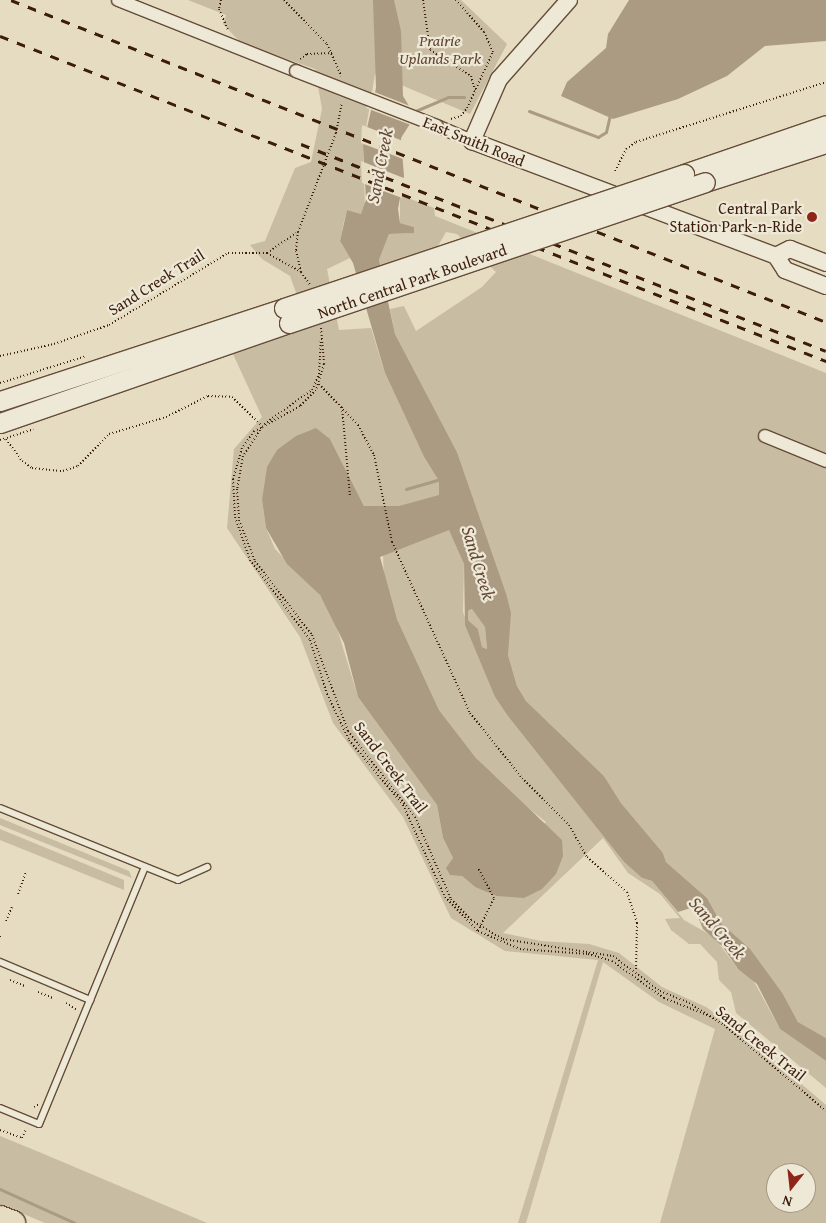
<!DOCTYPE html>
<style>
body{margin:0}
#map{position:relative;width:826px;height:1223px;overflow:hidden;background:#e5dcc1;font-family:"Gentium Book Plus",serif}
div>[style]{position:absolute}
.green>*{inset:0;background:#c8bca2}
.water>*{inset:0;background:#ac9b83}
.pier>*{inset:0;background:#e5dcc1}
.stream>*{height:3px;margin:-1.5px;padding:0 1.5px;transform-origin:1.5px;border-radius:1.5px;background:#ac9b83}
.path>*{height:2px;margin-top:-1px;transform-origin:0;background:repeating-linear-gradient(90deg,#3c1d0b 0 1px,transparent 0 3.5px)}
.roads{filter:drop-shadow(1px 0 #664d38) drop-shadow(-1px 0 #664d38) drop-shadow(0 1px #664d38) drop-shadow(0 -1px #664d38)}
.service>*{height:6px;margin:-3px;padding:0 3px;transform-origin:3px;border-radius:3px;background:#eee8d7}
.minor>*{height:12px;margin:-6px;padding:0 6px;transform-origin:6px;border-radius:6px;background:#eee8d7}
.tertiary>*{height:16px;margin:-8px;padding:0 8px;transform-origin:8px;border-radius:8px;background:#eee8d7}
.secondary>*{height:19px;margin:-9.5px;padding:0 9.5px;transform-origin:9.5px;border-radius:9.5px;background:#eee8d7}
.motorway>*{height:24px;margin:-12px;padding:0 12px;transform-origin:12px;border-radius:12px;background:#e5dcc1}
.rail>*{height:3px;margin-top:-1.5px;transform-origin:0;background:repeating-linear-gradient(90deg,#3c1d0b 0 9px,transparent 0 18px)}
.bridges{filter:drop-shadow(1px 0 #664d38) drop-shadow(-1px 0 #664d38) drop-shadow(0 1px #664d38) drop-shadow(0 -1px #664d38)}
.minor-bridge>*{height:12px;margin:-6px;padding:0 6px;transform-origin:6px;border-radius:6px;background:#eee8d7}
.secondary-bridge>*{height:19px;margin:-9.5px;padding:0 9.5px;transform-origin:9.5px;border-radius:9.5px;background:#eee8d7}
.dots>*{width:14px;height:14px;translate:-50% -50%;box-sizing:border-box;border:2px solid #eee8d7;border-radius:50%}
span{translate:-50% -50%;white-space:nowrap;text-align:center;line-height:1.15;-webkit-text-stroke:4.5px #eee8d7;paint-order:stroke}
.park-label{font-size:16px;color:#5f4531;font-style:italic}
.street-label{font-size:16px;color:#3c1d0b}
.poi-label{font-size:16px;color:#3c1d0b}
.right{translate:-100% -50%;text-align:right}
.water-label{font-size:18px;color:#634935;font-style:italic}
.north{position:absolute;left:766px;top:1163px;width:50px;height:50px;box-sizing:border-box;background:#eee8d7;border:1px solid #a79785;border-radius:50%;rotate:196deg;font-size:14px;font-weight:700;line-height:20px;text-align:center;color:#3c1d0b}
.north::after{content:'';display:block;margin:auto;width:18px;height:22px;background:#8f2418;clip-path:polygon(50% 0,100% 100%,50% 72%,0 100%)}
</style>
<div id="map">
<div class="green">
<div style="clip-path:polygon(evenodd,188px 0,461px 0,507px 44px,470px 114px,375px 74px,363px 146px,365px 208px,361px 214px,347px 210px,344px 221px,340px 241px,350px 258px,327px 269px,339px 330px,371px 328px,385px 373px,424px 457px,439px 481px,439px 496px,464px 564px,463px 612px,495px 697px,624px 862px,642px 878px,652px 881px,684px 920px,714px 937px,738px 969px,752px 978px,780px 1029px,826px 1061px,826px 1088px,736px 1013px,731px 992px,719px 980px,717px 962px,700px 944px,689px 944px,671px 930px,665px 919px,680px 918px,660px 894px,628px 873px,603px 838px,503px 933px,541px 941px,589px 944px,619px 953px,662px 987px,706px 1007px,735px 1027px,826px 1105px,826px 1223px,660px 1223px,715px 1029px,659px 1002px,603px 962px,526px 1223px,518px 1223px,598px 960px,505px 951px,451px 918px,403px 817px,333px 723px,300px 637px,227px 528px,234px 449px,262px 417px,233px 354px,309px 328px,290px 276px,262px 259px,250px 245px,265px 241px,295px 168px,311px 162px,322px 109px,315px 69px,241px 43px,223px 24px,226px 15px,188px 0,330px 439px,364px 506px,381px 506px,384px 578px,397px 619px,439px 710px,476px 758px,508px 792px,546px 822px,475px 887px,462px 876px,443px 838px,437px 805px,358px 697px,334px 618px,320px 595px,275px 549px,266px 528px,262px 500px,330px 439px,188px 0,776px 1173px,806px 1173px,806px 1203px,776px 1203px,776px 1173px)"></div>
<div style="clip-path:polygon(400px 195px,434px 208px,435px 216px,826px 373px,826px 1038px,798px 1022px,783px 994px,749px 949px,721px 923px,707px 898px,666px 862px,663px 853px,621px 803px,604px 776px,526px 701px,517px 686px,508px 655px,506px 593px,457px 452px,395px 334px,390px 309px,404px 306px,416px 331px,482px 287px,496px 272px,457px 234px,446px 232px,434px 253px,381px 270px,379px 260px,389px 234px,414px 233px,414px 227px,400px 223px)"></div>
<div style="clip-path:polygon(473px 609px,485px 627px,487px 649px,482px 647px,478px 629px,468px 620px,468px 611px)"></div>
<div style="clip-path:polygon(0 818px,129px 871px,132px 878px,0 825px)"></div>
<div style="clip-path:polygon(0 829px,124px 880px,124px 890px,0 840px)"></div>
<div style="clip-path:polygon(0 1136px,39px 1152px,207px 1223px,45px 1223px,0 1204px)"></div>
</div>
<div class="water">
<div style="clip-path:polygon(evenodd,373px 0,394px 0,401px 31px,403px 96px,415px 116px,401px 138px,404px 176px,398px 209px,400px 223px,414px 227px,414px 233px,389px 234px,379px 260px,395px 334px,457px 452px,506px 593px,511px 613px,508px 655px,517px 686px,526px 701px,604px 776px,621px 803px,663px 853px,666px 862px,707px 898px,721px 923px,750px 949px,783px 994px,798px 1022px,826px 1038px,826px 1061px,780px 1029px,757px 984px,738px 969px,723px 947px,703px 929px,694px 907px,678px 912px,652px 881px,642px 878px,624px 862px,508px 716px,495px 697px,465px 625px,464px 564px,449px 530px,380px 557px,397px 619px,439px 710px,476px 758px,562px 840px,563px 856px,556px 874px,542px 889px,524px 898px,497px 896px,475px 887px,462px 876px,450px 875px,446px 868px,453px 858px,443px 838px,437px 805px,358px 697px,344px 643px,320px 595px,287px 564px,266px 528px,262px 500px,267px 467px,277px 450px,296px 436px,316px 428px,330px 439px,364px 506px,399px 506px,439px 495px,439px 481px,424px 457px,385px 373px,353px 263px,340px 241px,347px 210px,361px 214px,366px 200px,363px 146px,376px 88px,373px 0,472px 609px,485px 627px,487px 649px,482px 647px,478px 629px,468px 620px,468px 611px,472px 609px)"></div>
<div style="clip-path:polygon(629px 0,826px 0,826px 41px,765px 46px,727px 76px,678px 99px,613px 119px,561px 96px,567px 82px,606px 48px,608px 34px)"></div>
</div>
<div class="pier">
<div style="clip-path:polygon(372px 91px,415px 108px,417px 116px,411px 125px,366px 108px)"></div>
<div style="clip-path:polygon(362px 125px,403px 141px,403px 159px,361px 143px)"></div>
<div style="clip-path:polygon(361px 161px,406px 179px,402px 198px,362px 183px)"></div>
</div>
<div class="stream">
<div style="left:529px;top:111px;width:74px;rotate:20.6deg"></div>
<div style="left:598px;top:137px;width:9px;rotate:-32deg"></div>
<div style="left:606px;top:132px;width:17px;rotate:-77deg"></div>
<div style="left:413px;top:112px;width:38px;rotate:-23deg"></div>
<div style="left:448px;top:97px;width:16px"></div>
<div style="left:406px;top:489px;width:37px;rotate:-16deg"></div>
<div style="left:0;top:1189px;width:82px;rotate:24.4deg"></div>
</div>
<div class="path">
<div style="left:221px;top:0;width:9px;rotate:103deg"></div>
<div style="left:219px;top:9px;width:23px;rotate:67deg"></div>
<div style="left:284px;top:0;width:62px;rotate:45.7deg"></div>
<div style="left:327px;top:44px;width:35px;rotate:66deg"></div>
<div style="left:423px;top:0;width:50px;rotate:82deg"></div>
<div style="left:430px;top:50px;width:49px;rotate:32.4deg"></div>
<div style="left:471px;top:76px;width:15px;rotate:74deg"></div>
<div style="left:300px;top:59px;width:9px;rotate:-36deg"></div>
<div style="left:307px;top:54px;width:26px;rotate:-2deg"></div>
<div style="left:451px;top:119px;width:10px;rotate:-17deg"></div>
<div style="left:461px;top:116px;width:10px;rotate:-53deg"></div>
<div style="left:467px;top:108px;width:62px;rotate:-65.1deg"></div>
<div style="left:493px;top:52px;width:22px;rotate:-114deg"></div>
<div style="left:484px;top:32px;width:43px;rotate:-131.2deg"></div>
<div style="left:615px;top:171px;width:25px;rotate:-63deg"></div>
<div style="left:626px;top:149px;width:12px;rotate:-35deg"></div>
<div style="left:636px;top:142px;width:199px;rotate:-17.5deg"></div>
<div style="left:267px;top:253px;width:35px;rotate:-35deg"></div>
<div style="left:301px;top:272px;width:23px;rotate:-103deg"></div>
<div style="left:296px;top:250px;width:18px;rotate:-84deg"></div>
<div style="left:298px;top:232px;width:106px;rotate:-69deg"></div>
<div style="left:336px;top:133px;width:31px;rotate:-79deg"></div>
<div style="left:321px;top:328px;width:36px;rotate:85deg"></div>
<div style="left:324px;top:364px;width:27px;rotate:107deg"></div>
<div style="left:316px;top:390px;width:23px;rotate:135deg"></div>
<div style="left:300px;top:406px;width:43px;rotate:151.1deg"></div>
<div style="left:262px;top:427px;width:35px;rotate:123deg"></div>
<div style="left:243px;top:456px;width:34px;rotate:100deg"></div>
<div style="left:237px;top:489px;width:31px;rotate:86deg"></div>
<div style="left:239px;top:520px;width:44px;rotate:68.7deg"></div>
<div style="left:255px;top:561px;width:93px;rotate:52.4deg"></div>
<div style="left:312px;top:635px;width:103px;rotate:69.4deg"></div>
<div style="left:348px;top:731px;width:109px;rotate:52.1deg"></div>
<div style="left:415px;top:817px;width:90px;rotate:66.3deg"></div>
<div style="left:451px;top:899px;width:29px;rotate:46deg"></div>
<div style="left:471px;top:920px;width:37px;rotate:31deg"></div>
<div style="left:503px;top:939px;width:111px;rotate:8.8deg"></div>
<div style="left:613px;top:956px;width:59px;rotate:36.7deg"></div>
<div style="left:660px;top:991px;width:31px;rotate:22deg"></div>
<div style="left:689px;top:1003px;width:41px;rotate:32.2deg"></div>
<div style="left:724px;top:1025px;width:133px;rotate:40.1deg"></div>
<div style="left:0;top:356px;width:55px;rotate:-12.5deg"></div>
<div style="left:54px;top:344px;width:58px;rotate:-19.1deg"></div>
<div style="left:109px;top:325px;width:139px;rotate:-31.2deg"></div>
<div style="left:228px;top:253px;width:39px"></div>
<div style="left:267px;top:253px;width:39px;rotate:29deg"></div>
<div style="left:301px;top:272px;width:16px;rotate:55deg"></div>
<div style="left:0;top:383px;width:90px;rotate:-17.4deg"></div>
<div style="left:319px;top:384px;width:57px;rotate:46.4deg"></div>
<div style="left:358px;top:425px;width:34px;rotate:62deg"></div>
<div style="left:374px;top:455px;width:89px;rotate:78.3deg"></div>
<div style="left:392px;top:542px;width:188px;rotate:65.5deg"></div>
<div style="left:470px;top:713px;width:83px;rotate:51.3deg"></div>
<div style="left:522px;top:778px;width:66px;rotate:45deg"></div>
<div style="left:569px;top:825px;width:37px;rotate:61deg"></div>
<div style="left:587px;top:857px;width:53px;rotate:41.2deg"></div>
<div style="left:627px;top:892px;width:33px;rotate:72deg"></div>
<div style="left:637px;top:923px;width:49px;rotate:91.2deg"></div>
<div style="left:342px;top:407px;width:89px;rotate:84.9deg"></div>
<div style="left:264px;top:424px;width:59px;rotate:-35.3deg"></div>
<div style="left:312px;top:390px;width:17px;rotate:-66deg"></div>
<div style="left:319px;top:374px;width:33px;rotate:-87deg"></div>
<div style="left:261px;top:428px;width:8px;rotate:157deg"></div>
<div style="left:254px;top:431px;width:21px;rotate:125deg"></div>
<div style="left:242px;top:448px;width:32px;rotate:106deg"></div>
<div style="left:233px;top:479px;width:38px;rotate:87deg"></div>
<div style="left:235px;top:517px;width:46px;rotate:70.8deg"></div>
<div style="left:250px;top:560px;width:100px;rotate:53.1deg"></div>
<div style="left:310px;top:640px;width:57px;rotate:72.5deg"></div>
<div style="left:327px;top:694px;width:51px;rotate:64.4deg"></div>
<div style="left:349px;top:740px;width:85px;rotate:50.3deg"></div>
<div style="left:403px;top:805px;width:101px;rotate:65.5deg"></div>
<div style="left:445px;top:897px;width:47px;rotate:45.9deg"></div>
<div style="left:478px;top:931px;width:37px;rotate:-64deg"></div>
<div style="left:494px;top:898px;width:34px;rotate:-118deg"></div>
<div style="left:6px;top:439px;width:27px;rotate:54deg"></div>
<div style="left:22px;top:461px;width:12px;rotate:35deg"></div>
<div style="left:32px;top:468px;width:31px;rotate:6deg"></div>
<div style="left:63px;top:471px;width:16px;rotate:-18deg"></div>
<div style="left:78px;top:466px;width:45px;rotate:-45.9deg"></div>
<div style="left:109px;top:434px;width:59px;rotate:-16.6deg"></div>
<div style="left:166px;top:417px;width:47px;rotate:-26.6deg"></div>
<div style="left:208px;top:396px;width:24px;rotate:2deg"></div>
<div style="left:232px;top:397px;width:42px;rotate:44deg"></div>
<div style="left:0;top:440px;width:35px;rotate:-18deg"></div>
<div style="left:18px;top:894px;width:23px;rotate:-70deg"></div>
<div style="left:6px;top:921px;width:15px;rotate:-67deg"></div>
<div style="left:478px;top:931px;width:46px;rotate:23.2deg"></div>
<div style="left:520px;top:949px;width:68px;rotate:4.2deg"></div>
<div style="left:588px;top:954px;width:25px;rotate:16deg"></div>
<div style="left:612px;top:961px;width:64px;rotate:35.4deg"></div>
<div style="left:664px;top:998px;width:52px;rotate:21.6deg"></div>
<div style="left:0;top:937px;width:2px;rotate:-63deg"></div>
<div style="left:10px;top:980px;width:16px;rotate:22deg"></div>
<div style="left:38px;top:992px;width:16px;rotate:22deg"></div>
<div style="left:66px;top:1003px;width:12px;rotate:31deg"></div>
<div style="left:34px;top:1107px;width:6px;rotate:-31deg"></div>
<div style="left:0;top:1130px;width:23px;rotate:20deg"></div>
<div style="left:22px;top:1138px;width:10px;rotate:-66deg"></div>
</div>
<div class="roads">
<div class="service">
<div style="left:0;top:808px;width:192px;rotate:22deg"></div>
<div style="left:178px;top:880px;width:32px;rotate:-24deg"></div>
<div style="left:0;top:962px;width:98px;rotate:22.9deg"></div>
<div style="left:0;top:1108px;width:42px;rotate:22.3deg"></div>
<div style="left:39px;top:1124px;width:278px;rotate:-67.6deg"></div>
</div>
<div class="minor">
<div style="left:118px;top:0;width:192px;rotate:21.7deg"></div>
<div style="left:437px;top:126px;width:38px;rotate:23deg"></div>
<div style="left:765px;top:436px;width:66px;rotate:22.3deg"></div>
</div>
<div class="tertiary">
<div style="left:569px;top:0;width:106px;rotate:131.5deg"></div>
<div style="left:499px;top:79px;width:68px;rotate:113.5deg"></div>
<div style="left:472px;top:141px;width:325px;rotate:20.7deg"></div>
<div style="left:776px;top:256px;width:17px;rotate:57deg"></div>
<div style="left:785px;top:270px;width:44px;rotate:21.3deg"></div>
<div style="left:776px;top:256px;width:16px;rotate:-27deg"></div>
<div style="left:790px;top:249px;width:39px;rotate:21deg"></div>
</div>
<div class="secondary">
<div style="left:684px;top:174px;width:150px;rotate:-19deg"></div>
<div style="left:705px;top:182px;width:127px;rotate:-17.9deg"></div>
<div style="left:0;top:401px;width:299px;rotate:-18.1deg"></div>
<div style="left:0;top:423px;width:306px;rotate:-19.1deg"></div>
</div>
<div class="motorway">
<div style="left:0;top:1218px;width:14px;rotate:21deg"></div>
</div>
</div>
<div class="rail">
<div style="left:11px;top:0;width:876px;rotate:21.56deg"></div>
<div style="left:0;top:36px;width:888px;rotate:21.48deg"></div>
<div style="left:301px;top:144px;width:564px;rotate:21.52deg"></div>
</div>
<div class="bridges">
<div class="minor-bridge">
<div style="left:296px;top:71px;width:151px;rotate:21.3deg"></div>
</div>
<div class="secondary-bridge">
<div style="left:284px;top:308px;width:422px;rotate:-18.5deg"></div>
<div style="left:289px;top:323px;width:439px;rotate:-18.7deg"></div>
</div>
</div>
<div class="dots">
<div style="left:812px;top:217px;background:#8f2418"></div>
</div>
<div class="park-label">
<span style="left:440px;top:49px">Prairie<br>Uplands Park</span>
</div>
<div class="street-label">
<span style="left:474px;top:141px;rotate:22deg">East Smith Road</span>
<span style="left:412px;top:281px;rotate:-19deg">North Central Park Boulevard</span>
<span style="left:156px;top:282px;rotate:-32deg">Sand Creek Trail</span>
<span style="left:391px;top:767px;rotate:53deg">Sand Creek Trail</span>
<span style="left:761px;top:1043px;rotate:39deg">Sand Creek Trail</span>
</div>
<div class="poi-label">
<span class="right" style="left:802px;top:217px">Central Park<br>Station Park-n-Ride</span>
</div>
<div class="water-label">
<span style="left:380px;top:166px;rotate:-79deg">Sand Creek</span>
<span style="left:478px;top:563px;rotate:73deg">Sand Creek</span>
<span style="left:717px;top:928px;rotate:49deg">Sand Creek</span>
</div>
<div class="north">N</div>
</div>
